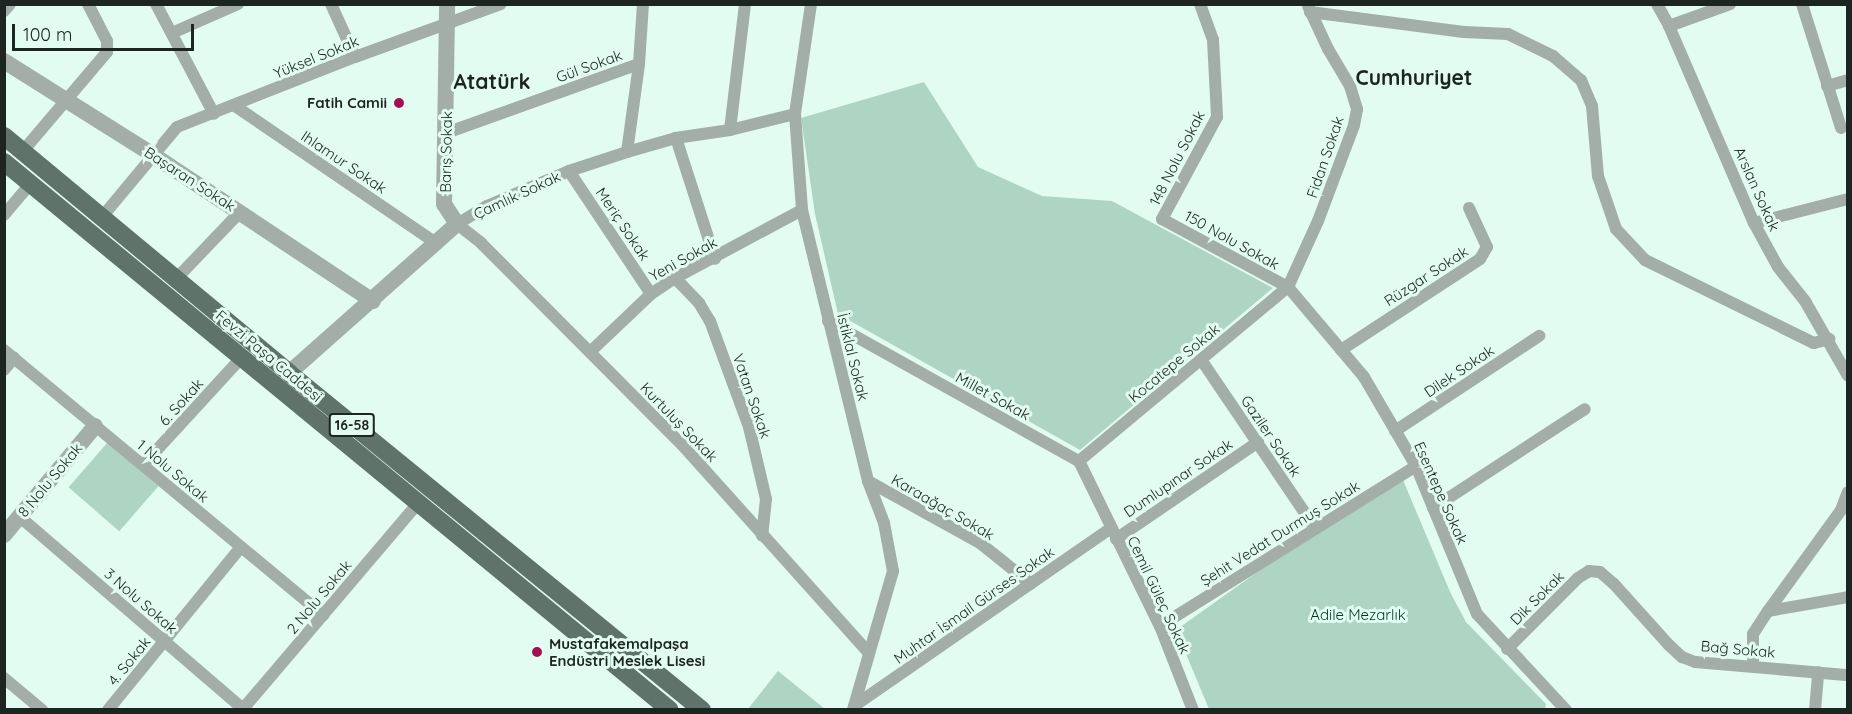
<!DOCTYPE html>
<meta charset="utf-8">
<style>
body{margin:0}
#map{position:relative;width:1852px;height:714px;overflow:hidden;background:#e2fcf1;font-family:Quicksand,sans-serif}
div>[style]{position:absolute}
.green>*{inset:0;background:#aed5c4;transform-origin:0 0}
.minor>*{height:12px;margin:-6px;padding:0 6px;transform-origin:6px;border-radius:6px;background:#a3aea9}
.tertiary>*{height:16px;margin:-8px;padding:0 8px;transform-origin:8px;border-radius:8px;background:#a3aea9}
.primary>*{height:18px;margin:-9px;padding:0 9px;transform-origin:9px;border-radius:9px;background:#60736b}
.dots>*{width:16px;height:16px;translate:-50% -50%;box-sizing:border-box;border:3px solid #e2fcf1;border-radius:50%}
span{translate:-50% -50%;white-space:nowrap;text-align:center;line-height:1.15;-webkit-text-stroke:6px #e2fcf1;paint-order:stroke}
.shield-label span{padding:2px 4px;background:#e2fcf1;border:2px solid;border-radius:4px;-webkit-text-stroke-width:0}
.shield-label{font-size:14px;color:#1c2521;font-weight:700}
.street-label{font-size:15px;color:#1c2521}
.poi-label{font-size:15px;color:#1c2521;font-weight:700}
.right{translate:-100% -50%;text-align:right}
.left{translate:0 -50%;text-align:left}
.park-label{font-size:15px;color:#033728}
.district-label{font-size:21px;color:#1c2521;font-weight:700}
.frame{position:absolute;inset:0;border:6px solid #1c2521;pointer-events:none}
.scale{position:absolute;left:12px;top:24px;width:182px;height:27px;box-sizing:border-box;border:3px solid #1c2521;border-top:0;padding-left:8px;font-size:18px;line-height:21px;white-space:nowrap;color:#1c2521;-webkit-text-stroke:4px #e2fcf1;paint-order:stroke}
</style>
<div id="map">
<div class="green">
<div style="clip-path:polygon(924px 82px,978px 167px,1042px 196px,1112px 201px,1273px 288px,1080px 450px,838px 314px,815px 214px,801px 118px)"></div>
<div style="left:108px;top:442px;width:67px;height:60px;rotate:41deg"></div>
<div style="clip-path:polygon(1403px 480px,1451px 594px,1466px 622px,1546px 704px,1545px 709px,1209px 709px,1176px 630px,1323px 525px)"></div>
<div style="clip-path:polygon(778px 671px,825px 709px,748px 709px)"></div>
</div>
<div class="minor">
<div style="left:156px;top:4px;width:124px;rotate:62.2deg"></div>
<div style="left:331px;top:4px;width:58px;rotate:65.6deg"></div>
<div style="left:811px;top:4px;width:111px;rotate:98.3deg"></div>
<div style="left:795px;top:114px;width:96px;rotate:85.8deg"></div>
<div style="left:802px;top:210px;width:279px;rotate:76.3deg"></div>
<div style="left:868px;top:481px;width:45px;rotate:69.1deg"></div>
<div style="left:884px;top:523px;width:49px;rotate:79.4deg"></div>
<div style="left:893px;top:571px;width:145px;rotate:106.1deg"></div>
<div style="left:1200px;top:4px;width:38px;rotate:70deg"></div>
<div style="left:1213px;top:40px;width:77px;rotate:87deg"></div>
<div style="left:1217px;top:117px;width:116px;rotate:118.3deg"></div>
<div style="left:1162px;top:219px;width:143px;rotate:28.4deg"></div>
<div style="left:1288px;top:287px;width:118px;rotate:49.8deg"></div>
<div style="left:1364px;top:377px;width:103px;rotate:59.7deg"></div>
<div style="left:1416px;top:466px;width:160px;rotate:67.6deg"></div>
<div style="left:1477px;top:614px;width:131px;rotate:47.2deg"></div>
<div style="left:1657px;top:4px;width:25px;rotate:61deg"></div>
<div style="left:1669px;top:26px;width:215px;rotate:66.7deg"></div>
<div style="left:1754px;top:223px;width:50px;rotate:61.4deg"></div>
<div style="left:1778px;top:267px;width:43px;rotate:51.5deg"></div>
<div style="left:1805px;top:301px;width:86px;rotate:60.2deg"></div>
<div style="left:1802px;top:4px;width:130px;rotate:72.5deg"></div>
<div style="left:4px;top:11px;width:9px;rotate:-49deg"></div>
<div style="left:1310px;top:12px;width:155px;rotate:7.4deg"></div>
<div style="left:1464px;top:32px;width:44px;rotate:2.6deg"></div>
<div style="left:1508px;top:34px;width:50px;rotate:26.1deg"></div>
<div style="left:1553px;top:56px;width:37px;rotate:41deg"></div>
<div style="left:1581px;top:80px;width:28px;rotate:67deg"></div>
<div style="left:1592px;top:106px;width:70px;rotate:85.1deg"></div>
<div style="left:1598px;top:176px;width:56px;rotate:71.2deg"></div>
<div style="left:1616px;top:229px;width:42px;rotate:46.9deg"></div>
<div style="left:1645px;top:260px;width:188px;rotate:26.2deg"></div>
<div style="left:1814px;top:343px;width:16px;rotate:-15deg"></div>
<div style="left:1669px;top:26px;width:65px;rotate:-19.8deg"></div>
<div style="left:172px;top:33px;width:72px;rotate:-23.7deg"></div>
<div style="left:1827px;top:86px;width:22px;rotate:-16deg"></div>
<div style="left:235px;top:106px;width:245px;rotate:34.3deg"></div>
<div style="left:795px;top:114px;width:67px;rotate:166.2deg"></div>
<div style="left:730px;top:130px;width:55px;rotate:171.6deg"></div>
<div style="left:676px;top:138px;width:51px;rotate:164.1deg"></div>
<div style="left:627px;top:152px;width:61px;rotate:161.9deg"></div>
<div style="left:569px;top:171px;width:89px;rotate:156.9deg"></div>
<div style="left:487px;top:206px;width:35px;rotate:149deg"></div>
<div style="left:457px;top:224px;width:31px;rotate:38deg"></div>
<div style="left:481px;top:243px;width:289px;rotate:45.1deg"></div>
<div style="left:685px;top:448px;width:274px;rotate:48.1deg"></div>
<div style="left:730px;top:130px;width:127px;rotate:-83.2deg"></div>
<div style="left:446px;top:133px;width:205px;rotate:-19.7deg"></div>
<div style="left:676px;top:138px;width:127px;rotate:72.1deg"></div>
<div style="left:23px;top:151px;width:130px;rotate:-49.7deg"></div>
<div style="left:107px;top:52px;width:11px;rotate:-90deg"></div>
<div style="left:107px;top:41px;width:42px;rotate:-117.2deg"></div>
<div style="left:627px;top:152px;width:89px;rotate:-82.2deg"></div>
<div style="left:639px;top:64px;width:60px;rotate:-86.2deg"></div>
<div style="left:569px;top:171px;width:148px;rotate:56.3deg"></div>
<div style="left:4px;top:215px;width:42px;rotate:-49.8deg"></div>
<div style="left:102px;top:217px;width:117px;rotate:-50.2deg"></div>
<div style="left:177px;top:127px;width:191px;rotate:-21.5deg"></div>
<div style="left:355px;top:57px;width:155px;rotate:-20deg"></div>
<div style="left:1754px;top:223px;width:97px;rotate:-14.3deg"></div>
<div style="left:675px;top:278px;width:35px;rotate:46deg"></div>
<div style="left:699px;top:303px;width:21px;rotate:59deg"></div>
<div style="left:710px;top:321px;width:113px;rotate:69.8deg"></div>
<div style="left:749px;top:427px;width:74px;rotate:76.7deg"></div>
<div style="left:766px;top:499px;width:37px;rotate:96deg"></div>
<div style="left:176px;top:279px;width:93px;rotate:-46.3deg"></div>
<div style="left:828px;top:321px;width:287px;rotate:29.2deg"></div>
<div style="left:1079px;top:461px;width:184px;rotate:63.9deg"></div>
<div style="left:1160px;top:626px;width:90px;rotate:68.6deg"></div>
<div style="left:4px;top:350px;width:415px;rotate:39.7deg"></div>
<div style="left:1341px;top:350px;width:166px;rotate:-33.2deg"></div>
<div style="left:1480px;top:259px;width:14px;rotate:-60deg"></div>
<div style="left:1487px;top:247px;width:43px;rotate:-114.8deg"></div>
<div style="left:590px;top:352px;width:84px;rotate:-43.6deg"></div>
<div style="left:651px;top:294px;width:29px;rotate:-34deg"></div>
<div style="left:675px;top:278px;width:144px;rotate:-28.2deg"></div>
<div style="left:1202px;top:361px;width:202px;rotate:55.9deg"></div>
<div style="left:4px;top:370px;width:16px;rotate:-50deg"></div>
<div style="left:1395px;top:431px;width:173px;rotate:-33.4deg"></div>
<div style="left:1079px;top:461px;width:272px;rotate:-39.8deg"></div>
<div style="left:1288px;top:287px;width:72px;rotate:-65.6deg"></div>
<div style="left:1318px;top:221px;width:103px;rotate:-69.4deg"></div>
<div style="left:1354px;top:125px;width:16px;rotate:-79deg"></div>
<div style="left:1357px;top:109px;width:24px;rotate:-107deg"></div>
<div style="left:1350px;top:86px;width:43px;rotate:-120.7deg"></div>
<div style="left:1328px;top:49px;width:47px;rotate:-114.9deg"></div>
<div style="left:143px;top:465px;width:145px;rotate:-47.5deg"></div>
<div style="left:868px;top:481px;width:128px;rotate:29deg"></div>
<div style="left:980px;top:543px;width:65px;rotate:38.8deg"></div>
<div style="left:1433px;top:508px;width:181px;rotate:-33.1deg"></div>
<div style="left:20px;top:517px;width:296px;rotate:40.7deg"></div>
<div style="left:1116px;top:539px;width:172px;rotate:-34.3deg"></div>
<div style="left:1768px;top:611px;width:125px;rotate:-54.1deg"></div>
<div style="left:1841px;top:510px;width:19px;rotate:-69deg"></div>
<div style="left:1160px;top:626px;width:302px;rotate:-32deg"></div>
<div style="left:1507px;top:649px;width:100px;rotate:-45deg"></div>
<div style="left:1578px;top:578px;width:13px;rotate:-32deg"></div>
<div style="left:1589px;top:571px;width:11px;rotate:5deg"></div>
<div style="left:1600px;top:572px;width:18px;rotate:41deg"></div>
<div style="left:1614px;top:584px;width:82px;rotate:48deg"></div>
<div style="left:1669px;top:645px;width:18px;rotate:43deg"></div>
<div style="left:1682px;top:657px;width:14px;rotate:21deg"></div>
<div style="left:1695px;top:662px;width:154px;rotate:4.9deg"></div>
<div style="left:1753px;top:666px;width:32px;rotate:-90deg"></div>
<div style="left:1753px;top:634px;width:27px;rotate:-57deg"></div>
<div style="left:1768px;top:611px;width:81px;rotate:-9.9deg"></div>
<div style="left:4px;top:678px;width:50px;rotate:40.1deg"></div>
<div style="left:854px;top:706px;width:313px;rotate:-34.7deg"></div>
<div style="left:108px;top:710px;width:210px;rotate:-50.8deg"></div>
<div style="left:242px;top:710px;width:272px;rotate:-49.6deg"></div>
<div style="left:1815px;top:710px;width:38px;rotate:-85deg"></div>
</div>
<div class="tertiary">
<div style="left:4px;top:61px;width:176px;rotate:32.2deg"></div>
<div style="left:153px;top:155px;width:264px;rotate:33.6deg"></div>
<div style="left:289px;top:373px;width:225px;rotate:-41.6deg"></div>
<div style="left:457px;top:224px;width:24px;rotate:-123deg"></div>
<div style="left:444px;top:204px;width:200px;rotate:-89.1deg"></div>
<div style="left:4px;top:535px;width:142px;rotate:-50.1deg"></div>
</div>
<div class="primary">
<div style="left:4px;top:136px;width:371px;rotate:39.7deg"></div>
<div style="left:289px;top:373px;width:533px;rotate:39.21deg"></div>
<div style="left:4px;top:162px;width:862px;rotate:39.45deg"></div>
</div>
<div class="dots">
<div style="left:399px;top:103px;background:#a31051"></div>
<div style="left:537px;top:652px;background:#a31051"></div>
</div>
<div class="shield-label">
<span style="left:352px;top:425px">16-58</span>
</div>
<div class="street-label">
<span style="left:316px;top:57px;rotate:-22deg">Yüksel Sokak</span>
<span style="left:589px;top:66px;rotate:-20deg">Gül Sokak</span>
<span style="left:446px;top:152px;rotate:-89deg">Barış Sokak</span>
<span style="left:1325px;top:157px;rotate:-71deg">Fidan Sokak</span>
<span style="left:1177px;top:158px;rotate:-63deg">148 Nolu Sokak</span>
<span style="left:344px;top:162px;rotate:34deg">Ihlamur Sokak</span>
<span style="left:190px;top:179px;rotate:33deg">Başaran Sokak</span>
<span style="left:1757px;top:189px;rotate:66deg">Arslan Sokak</span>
<span style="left:517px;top:195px;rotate:-25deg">Çamlık Sokak</span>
<span style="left:623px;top:224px;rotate:56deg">Meriç Sokak</span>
<span style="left:1232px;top:240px;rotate:29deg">150 Nolu Sokak</span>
<span style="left:683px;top:259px;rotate:-29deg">Yeni Sokak</span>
<span style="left:1426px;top:276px;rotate:-33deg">Rüzgar Sokak</span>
<span style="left:269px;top:356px;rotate:40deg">Fevzi Paşa Caddesi</span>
<span style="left:853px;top:357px;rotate:76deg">İstiklal Sokak</span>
<span style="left:1174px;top:363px;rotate:-40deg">Kocatepe Sokak</span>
<span style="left:1459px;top:371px;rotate:-34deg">Dilek Sokak</span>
<span style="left:752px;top:396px;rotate:71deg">Vatan Sokak</span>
<span style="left:993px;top:396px;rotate:29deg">Millet Sokak</span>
<span style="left:181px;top:402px;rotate:-48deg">6. Sokak</span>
<span style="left:679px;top:422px;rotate:46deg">Kurtuluş Sokak</span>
<span style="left:1271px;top:436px;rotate:56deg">Gaziler Sokak</span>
<span style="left:173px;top:471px;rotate:40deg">1 Nolu Sokak</span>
<span style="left:1178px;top:478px;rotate:-34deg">Dumlupınar Sokak</span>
<span style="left:50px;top:480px;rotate:-50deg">8 Nolu Sokak</span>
<span style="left:1441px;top:493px;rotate:66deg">Esentepe Sokak</span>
<span style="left:943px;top:507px;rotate:30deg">Karaağaç Sokak</span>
<span style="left:1280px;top:533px;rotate:-32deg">Şehit Vedat Durmuş Sokak</span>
<span style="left:1159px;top:595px;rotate:65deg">Cemil Güleç Sokak</span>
<span style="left:319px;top:597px;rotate:-50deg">2 Nolu Sokak</span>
<span style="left:1537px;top:598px;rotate:-45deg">Dik Sokak</span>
<span style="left:141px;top:601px;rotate:41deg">3 Nolu Sokak</span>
<span style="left:974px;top:605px;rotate:-35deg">Muhtar İsmail Gürses Sokak</span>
<span style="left:1738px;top:649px;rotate:5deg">Bağ Sokak</span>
<span style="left:129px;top:661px;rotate:-51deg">4. Sokak</span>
</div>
<div class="poi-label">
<span class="right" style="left:387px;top:103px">Fatih Camii</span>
<span class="left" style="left:549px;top:652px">Mustafakemalpaşa<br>Endüstri Meslek Lisesi</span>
</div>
<div class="park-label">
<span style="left:1358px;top:615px">Adile Mezarlık</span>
</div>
<div class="district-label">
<span style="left:1414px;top:77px">Cumhuriyet</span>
<span style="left:492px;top:81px">Atatürk</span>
</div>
<div class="frame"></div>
<div class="scale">100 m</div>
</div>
